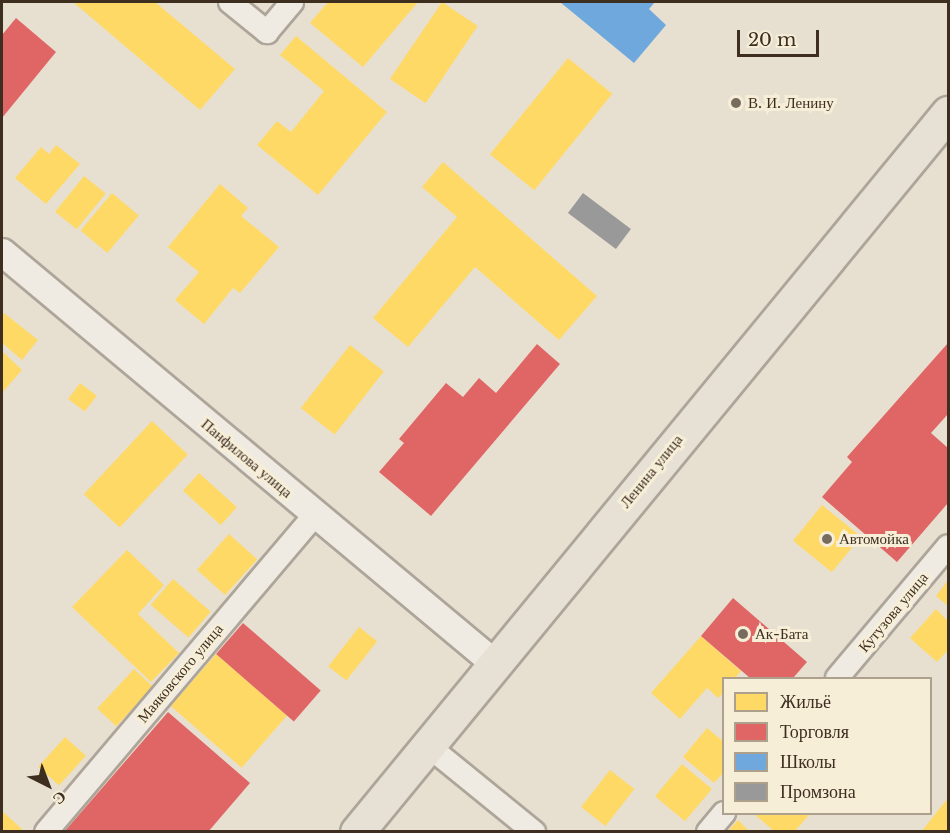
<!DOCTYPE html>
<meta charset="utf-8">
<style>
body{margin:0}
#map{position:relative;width:950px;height:833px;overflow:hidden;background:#e7e0d1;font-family:"Libre Baskerville",serif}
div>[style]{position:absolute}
.homes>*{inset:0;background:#ffd966;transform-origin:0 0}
.shops>*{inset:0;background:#e06666;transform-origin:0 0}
.schools>*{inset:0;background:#6fa8dc}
.industry>*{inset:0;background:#999;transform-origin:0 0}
.roads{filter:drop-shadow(2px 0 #ada599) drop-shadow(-2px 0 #ada599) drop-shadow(0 2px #ada599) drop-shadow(0 -2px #ada599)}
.minor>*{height:22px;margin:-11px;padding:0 11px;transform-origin:11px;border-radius:11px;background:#efebe3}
.tertiary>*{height:27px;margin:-13.5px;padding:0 13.5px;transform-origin:13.5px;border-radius:13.5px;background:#efebe3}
.primary>*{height:33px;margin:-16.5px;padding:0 16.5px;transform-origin:16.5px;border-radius:16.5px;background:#e6e1d4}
.dots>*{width:16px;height:16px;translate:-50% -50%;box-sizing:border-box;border:3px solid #f7eed8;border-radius:50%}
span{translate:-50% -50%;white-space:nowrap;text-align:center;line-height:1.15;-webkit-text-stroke:6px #f7eed8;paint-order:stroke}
.poi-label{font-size:15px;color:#3d2e20}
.left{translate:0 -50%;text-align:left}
.street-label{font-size:15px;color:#3d2e20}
.frame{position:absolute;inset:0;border:3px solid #3d2e20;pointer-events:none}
.legend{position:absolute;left:722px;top:677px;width:210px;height:138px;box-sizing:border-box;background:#f7eed8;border:2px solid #ada18e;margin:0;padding:8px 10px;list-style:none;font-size:18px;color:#3d2e20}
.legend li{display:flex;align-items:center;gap:12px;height:30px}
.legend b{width:30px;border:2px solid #ada18e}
.north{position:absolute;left:18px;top:755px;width:60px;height:60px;-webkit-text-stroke:4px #f7eed8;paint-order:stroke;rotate:138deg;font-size:16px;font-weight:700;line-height:24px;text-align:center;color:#3d2e20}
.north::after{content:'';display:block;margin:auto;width:21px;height:27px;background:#3d2e20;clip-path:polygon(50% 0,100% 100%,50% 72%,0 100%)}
.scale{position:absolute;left:737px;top:30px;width:82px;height:27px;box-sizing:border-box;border:3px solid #3d2e20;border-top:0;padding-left:8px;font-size:18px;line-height:21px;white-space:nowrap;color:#3d2e20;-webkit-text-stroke:4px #f7eed8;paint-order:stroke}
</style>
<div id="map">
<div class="homes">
<div style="clip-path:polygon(73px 2px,155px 2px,235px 69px,200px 110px)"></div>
<div style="clip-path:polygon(328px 2px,418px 2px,363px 67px,310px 23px)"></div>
<div style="left:442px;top:2px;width:43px;height:93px;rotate:34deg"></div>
<div style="clip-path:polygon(296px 36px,387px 112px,318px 195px,257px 145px,277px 121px,291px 132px,324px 91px,280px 55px)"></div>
<div style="left:568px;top:58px;width:57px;height:124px;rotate:39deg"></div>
<div style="clip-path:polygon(56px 145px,80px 164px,46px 204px,15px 178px,41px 147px,49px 154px)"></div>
<div style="clip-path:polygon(443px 162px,597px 296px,559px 340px,475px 267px,408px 347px,373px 318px,457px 217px,422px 187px)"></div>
<div style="left:84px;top:176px;width:28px;height:46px;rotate:39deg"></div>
<div style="clip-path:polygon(220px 184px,248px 208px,241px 216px,279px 247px,240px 293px,233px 288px,204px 324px,175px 300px,199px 272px,168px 247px)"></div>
<div style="left:112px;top:193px;width:35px;height:49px;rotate:40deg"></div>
<div style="clip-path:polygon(4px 313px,38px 340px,22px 360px,2px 343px,2px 316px)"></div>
<div style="left:350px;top:345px;width:43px;height:80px;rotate:38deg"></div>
<div style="clip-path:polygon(2px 351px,22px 370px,2px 393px)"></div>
<div style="left:80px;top:383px;width:21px;height:20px;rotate:37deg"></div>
<div style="left:152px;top:421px;width:49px;height:100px;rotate:43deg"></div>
<div style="left:199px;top:473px;width:51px;height:24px;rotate:42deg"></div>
<div style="left:822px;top:505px;width:50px;height:46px;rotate:39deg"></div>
<div style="left:229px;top:534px;width:38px;height:48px;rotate:42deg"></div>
<div style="clip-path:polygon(127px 550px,164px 585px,138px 614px,179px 653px,151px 682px,72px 607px)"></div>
<div style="left:173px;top:579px;width:50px;height:34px;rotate:41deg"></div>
<div style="clip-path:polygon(948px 580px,948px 606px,936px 596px)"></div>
<div style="clip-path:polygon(936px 609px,948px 621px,948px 650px,937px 662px,910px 638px)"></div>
<div style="left:359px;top:627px;width:23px;height:50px;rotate:38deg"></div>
<div style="clip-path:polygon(701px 636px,741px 671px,735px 678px,724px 678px,724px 692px,718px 698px,707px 688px,680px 719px,651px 693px)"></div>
<div style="left:216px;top:654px;width:94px;height:69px;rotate:41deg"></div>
<div style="left:134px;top:669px;width:26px;height:54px;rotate:43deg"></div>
<div style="clip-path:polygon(707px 728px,724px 742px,724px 772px,714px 783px,683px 757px)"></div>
<div style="left:65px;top:737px;width:28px;height:40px;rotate:42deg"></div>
<div style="left:682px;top:764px;width:39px;height:42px;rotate:40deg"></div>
<div style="left:610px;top:770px;width:31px;height:47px;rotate:38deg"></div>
<div style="clip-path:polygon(948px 798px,948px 832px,921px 832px)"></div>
<div style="clip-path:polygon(2px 811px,22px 829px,20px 832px,2px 832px)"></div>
<div style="clip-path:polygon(754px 814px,810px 814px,794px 832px,775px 832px)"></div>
<div style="clip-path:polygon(738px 820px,750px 832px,727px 832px)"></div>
</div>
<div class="shops">
<div style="clip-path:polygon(16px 18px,56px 52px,2px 118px,2px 35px)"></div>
<div style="clip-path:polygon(948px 343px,948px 414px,931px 433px,948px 448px,948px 503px,897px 562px,822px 497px,852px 462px,847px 457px)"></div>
<div style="clip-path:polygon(537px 344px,560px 364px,431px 516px,379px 472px,404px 443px,399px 439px,446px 383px,463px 397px,479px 378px,496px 393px)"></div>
<div style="clip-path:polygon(733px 598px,807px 662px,793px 678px,750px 678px,701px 636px)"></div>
<div style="left:243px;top:623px;width:103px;height:41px;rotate:41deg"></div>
<div style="clip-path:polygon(168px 712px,250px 783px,208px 832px,64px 832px)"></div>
</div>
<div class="schools">
<div style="clip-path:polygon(560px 2px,655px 2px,649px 9px,666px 25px,634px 63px)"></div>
</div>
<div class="industry">
<div style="left:583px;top:193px;width:60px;height:25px;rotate:37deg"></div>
</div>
<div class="roads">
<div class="minor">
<div style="left:230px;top:2px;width:48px;rotate:39deg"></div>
<div style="left:267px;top:32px;width:39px;rotate:-50deg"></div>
<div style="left:837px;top:678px;width:172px;rotate:-49.9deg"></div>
<div style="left:427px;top:745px;width:138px;rotate:39.1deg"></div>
<div style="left:46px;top:832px;width:416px;rotate:-49.7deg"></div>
<div style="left:708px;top:832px;width:25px;rotate:-50deg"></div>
</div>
<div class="tertiary">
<div style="left:2px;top:252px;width:641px;rotate:39.87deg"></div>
</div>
<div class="primary">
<div style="left:357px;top:832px;width:931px;rotate:-50.58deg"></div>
</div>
</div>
<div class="dots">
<div style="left:736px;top:103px;background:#786c5e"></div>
<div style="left:827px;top:539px;background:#786c5e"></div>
<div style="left:743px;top:634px;background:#786c5e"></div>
</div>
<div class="poi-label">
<span class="left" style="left:748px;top:103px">В. И. Ленину</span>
<span class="left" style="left:839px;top:539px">Автомойка</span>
<span class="left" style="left:755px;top:634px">Ак-Бата</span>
</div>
<div class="street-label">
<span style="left:247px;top:458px;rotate:40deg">Панфилова улица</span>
<span style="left:651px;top:471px;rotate:-51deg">Ленина улица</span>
<span style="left:893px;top:612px;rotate:-50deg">Кутузова улица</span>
<span style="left:180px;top:673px;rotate:-50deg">Маяковского улица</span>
</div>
<div class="frame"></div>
<ul class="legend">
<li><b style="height:16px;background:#ffd966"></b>Жильё</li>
<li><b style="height:16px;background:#e06666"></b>Торговля</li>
<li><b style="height:16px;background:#6fa8dc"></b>Школы</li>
<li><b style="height:16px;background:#999"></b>Промзона</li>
</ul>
<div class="north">С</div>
<div class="scale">20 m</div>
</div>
